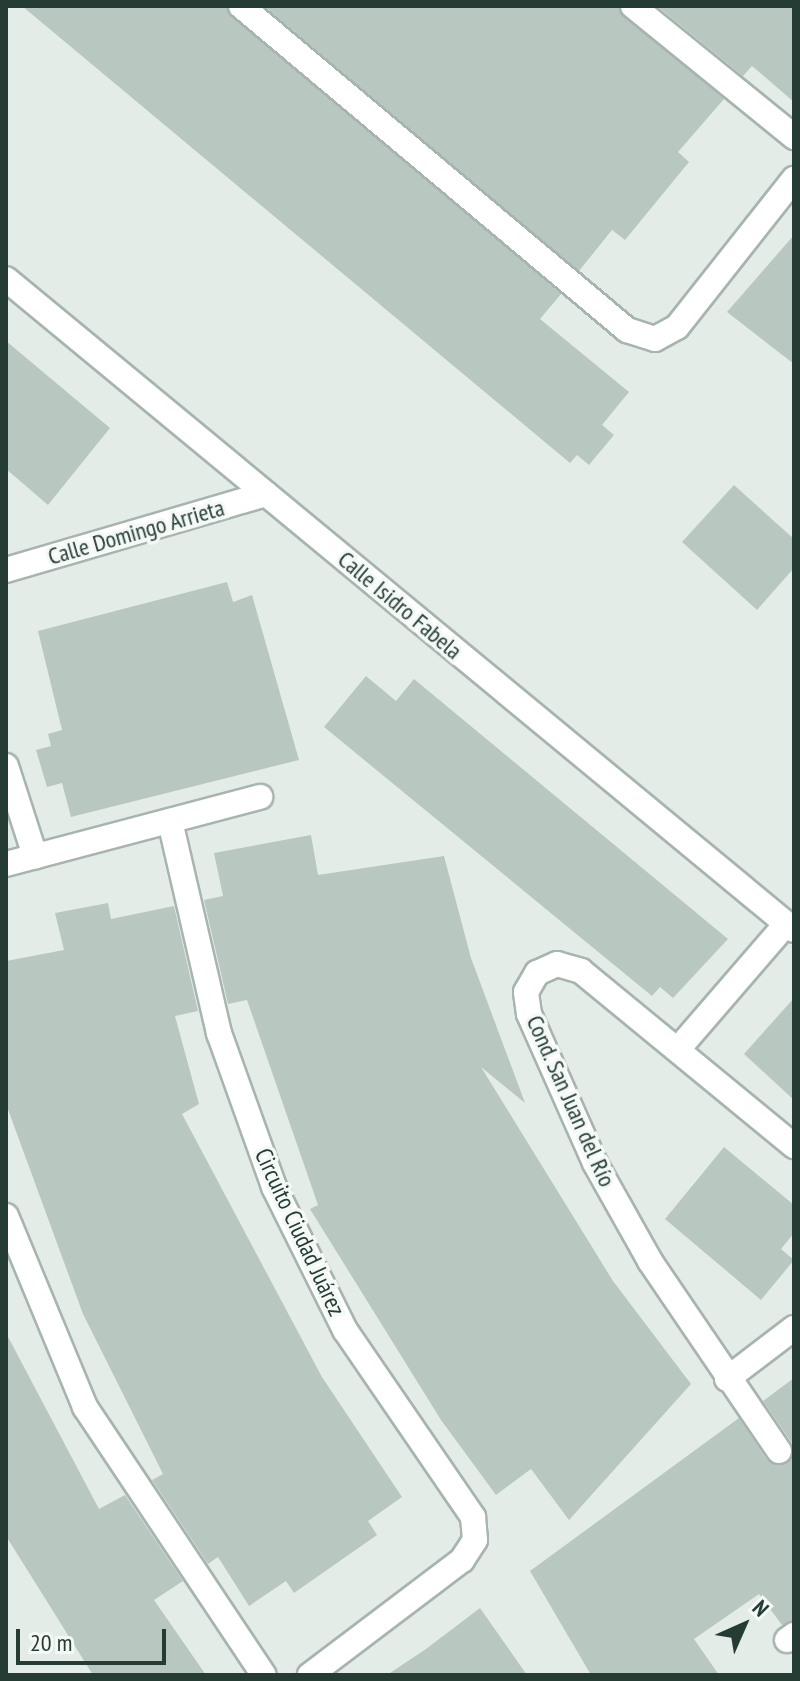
<!DOCTYPE html>
<meta charset="utf-8">
<style>
body{margin:0}
#map{position:relative;width:800px;height:1681px;overflow:hidden;background:#e4ece8;font-family:"PT Sans Narrow",sans-serif}
div>[style]{position:absolute}
.building>*{inset:0;background:#b9c7c1}
.roads{filter:drop-shadow(2px 0 #a7b4af) drop-shadow(-2px 0 #a7b4af) drop-shadow(0 2px #a7b4af) drop-shadow(0 -2px #a7b4af)}
.street>*{height:24px;margin:-12px;padding:0 12px;transform-origin:12px;border-radius:12px;background:#fff}
.secondary>*{height:24px;margin:-12px;padding:0 12px;transform-origin:12px;border-radius:12px;background:#fff}
span{translate:-50% -50%;white-space:nowrap;text-align:center;line-height:1.15;-webkit-text-stroke:7px #f4f9f6;paint-order:stroke}
.street-label{font-size:24px;color:#253c35}
.frame{position:absolute;inset:0;border:8px solid #253c35;pointer-events:none}
.north{position:absolute;left:704px;top:1585px;width:80px;height:80px;-webkit-text-stroke:6px #f4f9f6;paint-order:stroke;rotate:45deg;font-size:22px;font-weight:700;line-height:32px;text-align:center;color:#253c35}
.north::after{content:'';display:block;margin:auto;width:28px;height:36px;background:#253c35;clip-path:polygon(50% 0,100% 100%,50% 72%,0 100%)}
.scale{position:absolute;left:16px;top:1629px;width:150px;height:36px;box-sizing:border-box;border:4px solid #253c35;border-top:0;padding-left:10px;font-size:24px;line-height:28px;white-space:nowrap;color:#253c35;-webkit-text-stroke:6px #f4f9f6;paint-order:stroke}
</style>
<div id="map">
<div class="building">
<div style="clip-path:polygon(22px 6px,226px 6px,561px 294px,540px 319px,629px 392px,602px 425px,614px 435px,589px 465px,577px 455px,570px 463px)"></div>
<div style="clip-path:polygon(264px 6px,618px 6px,724px 99px,678px 152px,689px 162px,625px 240px,612px 230px,579px 271px)"></div>
<div style="clip-path:polygon(657px 6px,794px 6px,794px 102px,752px 66px,743px 76px)"></div>
<div style="clip-path:polygon(794px 235px,794px 364px,727px 312px)"></div>
<div style="clip-path:polygon(6px 341px,110px 428px,48px 505px,6px 469px)"></div>
<div style="clip-path:polygon(734px 485px,794px 539px,794px 568px,757px 610px,682px 542px)"></div>
<div style="clip-path:polygon(227px 582px,233px 602px,252px 595px,299px 760px,71px 817px,62px 783px,47px 787px,36px 750px,51px 746px,48px 734px,62px 730px,38px 631px)"></div>
<div style="clip-path:polygon(366px 676px,396px 701px,414px 679px,728px 939px,673px 998px,660px 987px,652px 996px,324px 727px)"></div>
<div style="clip-path:polygon(311px 835px,318px 875px,444px 856px,471px 958px,525px 1103px,481px 1067px,613px 1281px,691px 1384px,569px 1520px,531px 1469px,496px 1495px,441px 1420px,310px 1209px,318px 1205px,247px 1000px,228px 1004px,204px 900px,223px 896px,214px 853px)"></div>
<div style="clip-path:polygon(108px 903px,111px 919px,174px 906px,198px 1011px,175px 1016px,199px 1104px,182px 1114px,322px 1377px,402px 1497px,368px 1521px,377px 1535px,294px 1593px,286px 1581px,249px 1606px,218px 1557px,208px 1564px,152px 1480px,163px 1474px,83px 1314px,6px 1104px,6px 961px,64px 950px,55px 913px)"></div>
<div style="clip-path:polygon(794px 998px,794px 1100px,744px 1054px)"></div>
<div style="clip-path:polygon(724px 1147px,794px 1205px,794px 1233px,781px 1249px,794px 1260px,761px 1300px,665px 1219px)"></div>
<div style="clip-path:polygon(6px 1333px,99px 1509px,125px 1495px,183px 1581px,154px 1600px,206px 1675px,93px 1675px,6px 1536px)"></div>
<div style="clip-path:polygon(794px 1378px,794px 1620px,782px 1625px,759px 1594px,694px 1639px,719px 1675px,591px 1675px,530px 1571px,739px 1418px,767px 1460px,788px 1463px,792px 1443px,763px 1401px)"></div>
<div style="clip-path:polygon(480px 1608px,527px 1675px,387px 1675px,426px 1649px)"></div>
</div>
<div class="roads">
<div class="street">
<div style="left:241px;top:6px;width:504px;rotate:40.01deg"></div>
<div style="left:627px;top:330px;width:29px;rotate:18deg"></div>
<div style="left:655px;top:339px;width:25px;rotate:-29deg"></div>
<div style="left:677px;top:327px;width:189px;rotate:-51.7deg"></div>
<div style="left:633px;top:6px;width:208px;rotate:39.1deg"></div>
<div style="left:6px;top:766px;width:95px;rotate:72.1deg"></div>
<div style="left:170px;top:821px;width:218px;rotate:77deg"></div>
<div style="left:219px;top:1033px;width:164px;rotate:70.3deg"></div>
<div style="left:274px;top:1187px;width:160px;rotate:63.6deg"></div>
<div style="left:345px;top:1330px;width:227px;rotate:55.6deg"></div>
<div style="left:473px;top:1517px;width:23px;rotate:85deg"></div>
<div style="left:475px;top:1540px;width:24px;rotate:123deg"></div>
<div style="left:462px;top:1560px;width:191px;rotate:142.9deg"></div>
<div style="left:6px;top:864px;width:263px;rotate:-14.8deg"></div>
<div style="left:679px;top:1048px;width:164px;rotate:-49.2deg"></div>
<div style="left:6px;top:1216px;width:207px;rotate:67.5deg"></div>
<div style="left:85px;top:1407px;width:322px;rotate:56.3deg"></div>
<div style="left:727px;top:1379px;width:84px;rotate:-37.3deg"></div>
<div style="left:779px;top:1451px;width:230px;rotate:-124.2deg"></div>
<div style="left:650px;top:1261px;width:112px;rotate:-119.3deg"></div>
<div style="left:595px;top:1163px;width:163px;rotate:-113.9deg"></div>
<div style="left:529px;top:1014px;width:22px;rotate:-98deg"></div>
<div style="left:526px;top:992px;width:22px;rotate:-60deg"></div>
<div style="left:537px;top:973px;width:22px;rotate:-24deg"></div>
<div style="left:557px;top:964px;width:25px;rotate:16deg"></div>
<div style="left:581px;top:971px;width:276px;rotate:39.4deg"></div>
<div style="left:787px;top:1640px;width:9px;rotate:-36deg"></div>
</div>
<div class="secondary">
<div style="left:6px;top:279px;width:1022px;rotate:39.56deg"></div>
<div style="left:6px;top:570px;width:271px;rotate:-16.3deg"></div>
</div>
</div>
<div class="street-label">
<span style="left:136px;top:532px;rotate:-16deg">Calle Domingo Arrieta</span>
<span style="left:400px;top:605px;rotate:40deg">Calle Isidro Fabela</span>
<span style="left:571px;top:1101px;rotate:66deg">Cond. San Juan del Río</span>
<span style="left:300px;top:1232px;rotate:65deg">Circuito Ciudad Juárez</span>
</div>
<div class="frame"></div>
<div class="north">N</div>
<div class="scale">20 m</div>
</div>
